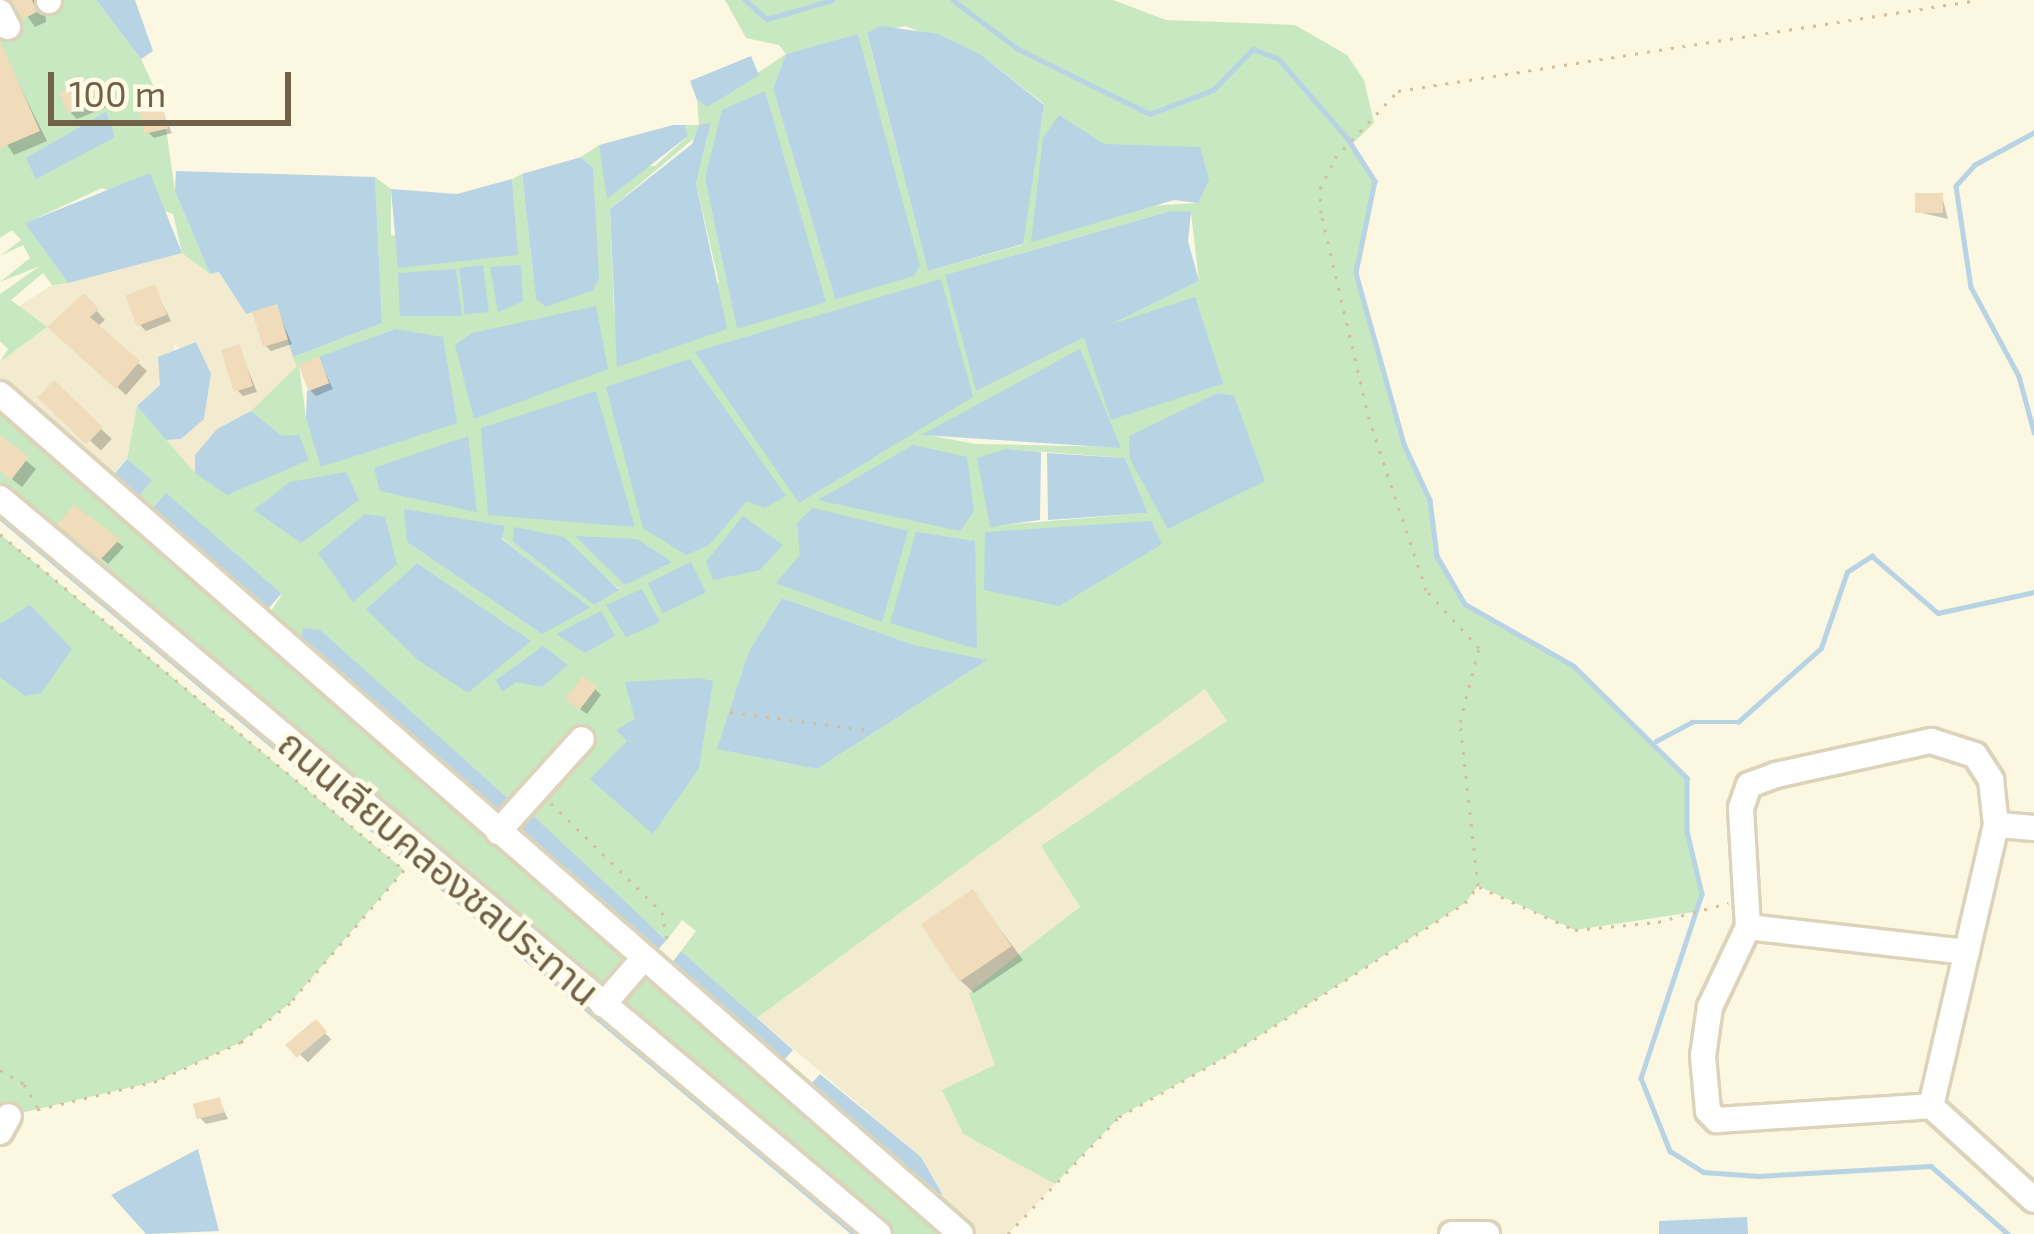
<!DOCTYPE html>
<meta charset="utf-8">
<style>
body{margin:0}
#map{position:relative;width:2034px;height:1234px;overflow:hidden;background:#fbf7e1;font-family:"Exo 2","Noto Sans Thai",sans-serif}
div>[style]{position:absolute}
.residential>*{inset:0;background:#f3ebd0}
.green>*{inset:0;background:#c7e8c1}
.water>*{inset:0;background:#b7d3e4;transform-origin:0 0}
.shadow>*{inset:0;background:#0003;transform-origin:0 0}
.stream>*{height:4.5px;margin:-2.25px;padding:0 2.25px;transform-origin:2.25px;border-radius:2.25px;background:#b7d3e4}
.building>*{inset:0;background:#f0dcba;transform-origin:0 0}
.path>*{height:3px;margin-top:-1.5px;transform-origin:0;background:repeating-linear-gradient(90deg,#d4bf9d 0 3px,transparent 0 12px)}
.roads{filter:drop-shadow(3px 0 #dcd3bb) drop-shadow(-3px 0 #dcd3bb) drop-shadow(0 3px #dcd3bb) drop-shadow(0 -3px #dcd3bb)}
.minor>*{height:24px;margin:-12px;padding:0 12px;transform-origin:12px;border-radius:12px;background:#fff}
span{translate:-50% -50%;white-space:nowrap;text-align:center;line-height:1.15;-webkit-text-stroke:9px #fffbe7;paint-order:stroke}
.street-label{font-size:39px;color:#716149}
.scale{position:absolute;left:48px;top:72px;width:243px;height:54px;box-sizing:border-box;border:6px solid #716149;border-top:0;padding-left:15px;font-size:36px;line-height:42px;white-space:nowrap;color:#716149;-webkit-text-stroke:9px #fffbe7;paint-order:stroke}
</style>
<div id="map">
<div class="residential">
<div style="clip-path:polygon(182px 253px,210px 274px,219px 272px,246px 314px,277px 304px,298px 365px,251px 411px,217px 429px,195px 455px,195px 473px,166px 440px,181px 439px,204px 419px,211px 374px,175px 345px,160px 385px,137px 406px,127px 459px,110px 478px,0 394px,0 362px,46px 328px,16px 308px,52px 285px)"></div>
<div style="clip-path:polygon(1205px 688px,1228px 721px,1041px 846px,1080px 907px,1037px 944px,996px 1065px,943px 1091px,963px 1134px,1055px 1184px,1008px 1234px,961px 1234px,927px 1207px,921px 1157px,757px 1018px)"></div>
</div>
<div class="green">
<div style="clip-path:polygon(0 0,96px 0,141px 59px,163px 107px,175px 191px,210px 274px,182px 253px,173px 214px,102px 188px,26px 223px,68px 283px,52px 285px,43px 273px,11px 300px,47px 327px,0 362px,8px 349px,0 341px,0 294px,40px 266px,0 282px,30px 258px,23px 245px,0 256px,21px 240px,12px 230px,0 238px)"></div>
<div style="clip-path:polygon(evenodd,725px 0,1113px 0,1166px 20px,1295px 25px,1347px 55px,1364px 80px,1374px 123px,1352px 144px,1375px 181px,1356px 274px,1404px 444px,1430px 500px,1437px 556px,1465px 604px,1574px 666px,1687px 778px,1687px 831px,1702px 894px,1694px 912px,1575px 930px,1478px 886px,1465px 903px,1234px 1052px,1119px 1117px,1055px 1184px,963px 1134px,942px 1090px,995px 1065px,969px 993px,1080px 907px,1041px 846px,1227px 721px,1205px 689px,757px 1018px,681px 951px,696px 931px,682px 920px,667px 940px,320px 631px,301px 643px,268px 616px,282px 594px,166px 494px,148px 513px,135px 501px,152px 480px,127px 459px,137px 406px,195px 473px,282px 437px,251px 411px,297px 366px,293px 357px,382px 323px,375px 177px,391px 189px,391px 235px,517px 255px,512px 179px,522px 174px,536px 299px,593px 168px,581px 157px,599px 145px,603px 167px,655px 166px,688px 136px,685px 125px,699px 125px,697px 100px,707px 107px,786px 54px,779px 45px,746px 38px,725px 0,905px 26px,980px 54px,1044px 104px,1022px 245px,928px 271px,867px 34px,905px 26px,725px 0,857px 35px,859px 35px,835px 299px,773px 88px,786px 54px,857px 35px,725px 0,1059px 115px,1078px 131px,1198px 203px,1148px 206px,1059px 115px,725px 0,711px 124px,696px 183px,719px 283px,614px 314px,610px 209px,711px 124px,725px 0,719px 129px,737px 328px,705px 179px,719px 129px,725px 0,1171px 211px,1191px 213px,1199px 281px,976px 391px,946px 275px,1171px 211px,725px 0,395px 329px,306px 418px,299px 365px,395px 329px,725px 0,922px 434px,1121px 447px,976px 444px,922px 434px,725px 0,1007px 449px,1125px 458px,1148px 513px,990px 526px,1007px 449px,725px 0,830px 517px,908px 532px,777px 584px,801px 555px,798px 523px,830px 517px,725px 0,505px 526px,502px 538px,589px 609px,541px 633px,407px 542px,505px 526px,725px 0,564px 537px,577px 552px,619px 589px,594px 605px,513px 542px,564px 537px,725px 0,417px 563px,530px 641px,468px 693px,366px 609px,417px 563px,725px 0,782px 598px,914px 645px,985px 661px,817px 769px,718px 749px,749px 651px,782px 598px,725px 0,626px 682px,662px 682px,653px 834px,627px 741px,636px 719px,626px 682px)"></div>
<div style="clip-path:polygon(0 394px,637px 963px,961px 1234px,879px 1234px,0 499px)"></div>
<div style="clip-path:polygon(0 534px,404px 870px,290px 1003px,241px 1042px,157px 1081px,0 1118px)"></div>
</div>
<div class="water">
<div style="clip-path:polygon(96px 0,135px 0,153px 51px,141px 59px)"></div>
<div style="clip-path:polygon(881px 26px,938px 34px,980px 54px,1044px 105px,1023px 244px,928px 271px,867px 33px)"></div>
<div style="clip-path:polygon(858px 34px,920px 266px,914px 276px,835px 299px,773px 88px,786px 54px)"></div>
<div style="clip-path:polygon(751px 56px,759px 75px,707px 107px,697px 100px,690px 81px)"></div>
<div style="clip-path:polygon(765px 91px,826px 302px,737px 329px,705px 179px,722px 110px)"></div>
<div style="clip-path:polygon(106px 112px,115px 137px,36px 179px,26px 158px)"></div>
<div style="clip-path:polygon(1059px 115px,1104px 144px,1200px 147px,1209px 180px,1198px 203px,1174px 200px,1031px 242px,1043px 138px)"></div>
<div style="clip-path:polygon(711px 123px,696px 183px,727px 329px,617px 367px,610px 209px,692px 144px,699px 125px)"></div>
<div style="clip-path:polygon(673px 125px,685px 125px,688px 136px,607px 199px,599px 145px)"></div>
<div style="clip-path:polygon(581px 157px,593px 168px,599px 279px,593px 290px,546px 307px,536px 299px,522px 174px)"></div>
<div style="clip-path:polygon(176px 171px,375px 177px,382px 323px,293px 357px,277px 305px,246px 314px,219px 272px,210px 274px,175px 191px)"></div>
<div style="clip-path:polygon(150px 173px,182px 253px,68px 283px,25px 223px)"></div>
<div style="clip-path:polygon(512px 179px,518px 255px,398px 268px,391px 189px,457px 194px)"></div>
<div style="clip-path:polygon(1171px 211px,1191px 212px,1188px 241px,1199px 281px,976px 391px,945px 275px)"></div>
<div style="left:483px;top:265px;width:47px;height:24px;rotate:83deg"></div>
<div style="clip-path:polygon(521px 265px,523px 301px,498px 312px,490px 267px)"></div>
<div style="clip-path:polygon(456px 269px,462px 316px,400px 316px,398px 273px)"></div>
<div style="clip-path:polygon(941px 279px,973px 397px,799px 503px,695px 352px)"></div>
<div style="left:1195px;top:297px;width:91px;height:118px;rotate:72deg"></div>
<div style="clip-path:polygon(596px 306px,608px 369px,474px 419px,455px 345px,472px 333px)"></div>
<div style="clip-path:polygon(395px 329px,443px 337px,457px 423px,321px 467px,306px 418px,307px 391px,329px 383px,319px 357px)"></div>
<div style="clip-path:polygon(196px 342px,211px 374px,204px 419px,181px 439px,166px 440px,137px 406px,160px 385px,158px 357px)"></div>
<div style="clip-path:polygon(1080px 349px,1121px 448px,921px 435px)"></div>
<div style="clip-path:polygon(690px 359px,786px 496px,765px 508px,747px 501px,709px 545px,686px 555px,643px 528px,606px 387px)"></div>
<div style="clip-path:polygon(596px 391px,635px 527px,488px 515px,481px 428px)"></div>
<div style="clip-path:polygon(1218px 393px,1234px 396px,1265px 481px,1168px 529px,1130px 459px,1129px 436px)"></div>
<div style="clip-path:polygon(251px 411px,282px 436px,299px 435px,309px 460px,227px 495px,195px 473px,195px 455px,217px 429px)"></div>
<div style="clip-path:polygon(468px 436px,477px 512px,380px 491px,374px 468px)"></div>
<div style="clip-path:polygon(913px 445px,967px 457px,974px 511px,960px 531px,818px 500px)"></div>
<div style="clip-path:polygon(1007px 449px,1041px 452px,1040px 520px,990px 527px,977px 458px)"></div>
<div style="clip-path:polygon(1047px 453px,1125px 458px,1148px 513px,1048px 520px)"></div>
<div style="left:127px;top:459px;width:33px;height:25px;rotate:40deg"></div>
<div style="clip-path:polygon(346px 472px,359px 500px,301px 543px,254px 510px,290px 482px)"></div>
<div style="left:166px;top:493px;width:153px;height:27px;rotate:41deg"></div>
<div style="clip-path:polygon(813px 508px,908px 531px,882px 622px,776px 583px,800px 555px,797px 523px)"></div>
<div style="clip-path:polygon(404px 509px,505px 526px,502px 539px,590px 608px,542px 634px,407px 542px)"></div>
<div style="clip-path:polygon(365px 514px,385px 517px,397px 564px,353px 602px,318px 553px)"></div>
<div style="clip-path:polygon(743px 516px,783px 545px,760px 570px,713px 580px,706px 562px)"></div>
<div style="clip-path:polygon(1151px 521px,1162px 544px,1059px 606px,984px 590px,985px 532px)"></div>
<div style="clip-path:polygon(514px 527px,564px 537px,619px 590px,594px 605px,513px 542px)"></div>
<div style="clip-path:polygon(916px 532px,975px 541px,977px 649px,890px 623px)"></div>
<div style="clip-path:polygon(575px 536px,637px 539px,672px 562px,625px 585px)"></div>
<div style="left:691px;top:562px;width:34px;height:48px;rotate:64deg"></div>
<div style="clip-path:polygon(417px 563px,531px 641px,468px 693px,418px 660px,366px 609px)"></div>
<div style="clip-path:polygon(642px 589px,660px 622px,626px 637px,606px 605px)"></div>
<div style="clip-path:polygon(782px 598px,914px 645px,987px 660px,817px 769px,717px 749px,749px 651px)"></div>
<div style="clip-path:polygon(30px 605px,72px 649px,41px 693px,25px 696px,0 677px,0 624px)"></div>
<div style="clip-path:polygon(601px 611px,615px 636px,585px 653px,556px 634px)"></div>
<div style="clip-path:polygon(303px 628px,320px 630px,512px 802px,500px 815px,301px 643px)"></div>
<div style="clip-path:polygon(543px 646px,568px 665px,542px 687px,516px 682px,502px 692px,496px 680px)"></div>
<div style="clip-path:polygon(699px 678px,713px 681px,699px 768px,653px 834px,590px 779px,627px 741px,616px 730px,635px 719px,625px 682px)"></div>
<div style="left:529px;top:812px;width:188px;height:22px;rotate:43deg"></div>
<div style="clip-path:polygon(681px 951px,793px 1050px,776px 1069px,668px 968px)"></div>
<div style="clip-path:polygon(820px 1074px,921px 1157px,942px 1194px,929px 1197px,803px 1093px)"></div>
<div style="clip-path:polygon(198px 1149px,219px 1231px,146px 1234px,111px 1195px)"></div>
<div style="clip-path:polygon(1747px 1217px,1748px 1234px,1659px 1234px,1659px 1221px)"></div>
</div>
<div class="shadow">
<div style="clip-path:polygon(16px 0,44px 0,46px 22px,35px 27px)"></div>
<div style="clip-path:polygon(8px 62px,47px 141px,14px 155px,0 134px,0 66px)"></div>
<div style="clip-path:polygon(96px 82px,109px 106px,77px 119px,71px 113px)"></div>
<div style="clip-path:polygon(162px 110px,172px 133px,154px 138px,148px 132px)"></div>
<div style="clip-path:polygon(1942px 196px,1948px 219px,1918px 212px)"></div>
<div style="clip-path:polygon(154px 287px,171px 321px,146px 331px,140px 325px)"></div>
<div style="clip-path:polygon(84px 297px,105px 320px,97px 327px,147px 371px,126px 395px,51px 327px)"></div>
<div style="clip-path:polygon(276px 307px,292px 344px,271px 351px,265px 345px)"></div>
<div style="clip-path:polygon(239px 347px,257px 392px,243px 396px,237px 390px)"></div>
<div style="clip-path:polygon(319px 360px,333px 389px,316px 396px,310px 390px)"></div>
<div style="left:54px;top:385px;width:79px;height:16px;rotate:43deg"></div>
<div style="clip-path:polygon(0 439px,36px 469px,22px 487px,0 470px)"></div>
<div style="clip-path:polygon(74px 509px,124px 547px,108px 564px,61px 524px)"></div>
<div style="clip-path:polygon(595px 689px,601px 695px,587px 714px,576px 706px)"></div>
<div style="clip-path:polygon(973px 893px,1023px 960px,974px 993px,960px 980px)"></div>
<div style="left:315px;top:1023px;width:23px;height:33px;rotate:45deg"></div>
<div style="clip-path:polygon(219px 1100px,228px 1119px,206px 1124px,200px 1118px)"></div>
</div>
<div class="stream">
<div style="left:745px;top:0;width:29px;rotate:41deg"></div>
<div style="left:767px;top:19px;width:68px;rotate:-16.3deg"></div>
<div style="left:953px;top:0;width:81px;rotate:37deg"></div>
<div style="left:1018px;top:49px;width:147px;rotate:26.2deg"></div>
<div style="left:1150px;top:114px;width:67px;rotate:-20.9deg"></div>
<div style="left:1213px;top:90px;width:57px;rotate:-45.7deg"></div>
<div style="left:1253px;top:49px;width:28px;rotate:21deg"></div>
<div style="left:1279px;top:59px;width:106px;rotate:49.2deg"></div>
<div style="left:1348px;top:139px;width:50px;rotate:57.3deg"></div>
<div style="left:1375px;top:181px;width:94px;rotate:101.7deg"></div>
<div style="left:1356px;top:273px;width:178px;rotate:74.3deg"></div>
<div style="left:1404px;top:444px;width:62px;rotate:65.1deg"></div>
<div style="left:1430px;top:500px;width:56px;rotate:82.9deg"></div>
<div style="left:1437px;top:556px;width:56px;rotate:59.7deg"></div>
<div style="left:1465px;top:604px;width:125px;rotate:29.6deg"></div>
<div style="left:1574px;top:666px;width:159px;rotate:44.7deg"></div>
<div style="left:1687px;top:778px;width:53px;rotate:90deg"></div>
<div style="left:1687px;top:831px;width:65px;rotate:76.6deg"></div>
<div style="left:1702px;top:894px;width:194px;rotate:108.3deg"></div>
<div style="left:1641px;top:1078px;width:79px;rotate:68.3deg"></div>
<div style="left:1670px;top:1151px;width:39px;rotate:32deg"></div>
<div style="left:1703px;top:1172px;width:55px;rotate:4.2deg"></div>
<div style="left:1758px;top:1176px;width:173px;rotate:-3.3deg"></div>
<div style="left:1931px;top:1166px;width:103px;rotate:41.4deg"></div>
<div style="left:2034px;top:133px;width:67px;rotate:151.5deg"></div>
<div style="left:1975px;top:165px;width:28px;rotate:132deg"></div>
<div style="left:1956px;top:186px;width:102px;rotate:81.6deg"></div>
<div style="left:1971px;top:287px;width:101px;rotate:61.7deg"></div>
<div style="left:2019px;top:376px;width:58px;rotate:75deg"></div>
<div style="left:0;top:517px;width:1116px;rotate:39.98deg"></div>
<div style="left:1656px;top:741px;width:41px;rotate:-27.8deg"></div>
<div style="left:1692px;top:722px;width:46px"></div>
<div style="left:1738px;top:722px;width:111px;rotate:-41.7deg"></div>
<div style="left:1821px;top:648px;width:80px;rotate:-71.1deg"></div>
<div style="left:1847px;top:572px;width:30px;rotate:-33deg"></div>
<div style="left:1872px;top:556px;width:87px;rotate:40.8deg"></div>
<div style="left:1938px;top:613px;width:98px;rotate:-12.3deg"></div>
</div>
<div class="building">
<div style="clip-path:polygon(11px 0,32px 0,37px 12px,23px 19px)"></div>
<div style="clip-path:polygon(0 41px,40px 131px,0 148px)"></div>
<div style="left:97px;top:78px;width:23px;height:40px;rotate:70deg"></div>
<div style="left:163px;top:107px;width:22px;height:24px;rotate:77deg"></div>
<div style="left:1915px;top:193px;width:28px;height:20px"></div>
<div style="left:155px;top:284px;width:33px;height:32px;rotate:69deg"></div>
<div style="clip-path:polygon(84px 293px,99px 309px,90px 317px,140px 361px,116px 389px,47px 327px)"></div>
<div style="left:277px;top:304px;width:37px;height:26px;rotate:73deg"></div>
<div style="left:240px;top:344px;width:44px;height:20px;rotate:73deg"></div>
<div style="left:319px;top:357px;width:28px;height:22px;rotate:69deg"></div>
<div style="left:54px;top:380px;width:68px;height:24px;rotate:44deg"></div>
<div style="clip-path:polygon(0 435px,29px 457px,11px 480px,0 471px)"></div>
<div style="clip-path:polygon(74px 505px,120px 539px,100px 560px,57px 524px)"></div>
<div style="left:583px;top:676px;width:18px;height:29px;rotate:38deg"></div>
<div style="left:973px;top:889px;width:69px;height:63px;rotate:56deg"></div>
<div style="left:316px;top:1019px;width:17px;height:40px;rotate:50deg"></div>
<div style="left:220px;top:1097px;width:16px;height:28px;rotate:76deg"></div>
</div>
<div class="path">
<div style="left:0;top:534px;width:525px;rotate:39.75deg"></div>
<div style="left:404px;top:870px;width:175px;rotate:130.6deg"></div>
<div style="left:290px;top:1003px;width:63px;rotate:141.5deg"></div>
<div style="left:241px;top:1042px;width:93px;rotate:155.1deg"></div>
<div style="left:157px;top:1081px;width:130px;rotate:166.6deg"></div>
<div style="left:730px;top:712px;width:140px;rotate:7.4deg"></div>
<div style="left:551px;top:803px;width:156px;rotate:44.5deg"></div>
<div style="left:662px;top:912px;width:28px;rotate:80deg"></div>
<div style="left:1479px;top:887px;width:105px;rotate:24.1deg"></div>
<div style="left:1575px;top:930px;width:83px;rotate:-5.5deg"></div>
<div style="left:1658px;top:922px;width:73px;rotate:-15.2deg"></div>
<div style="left:0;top:1070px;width:28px;rotate:30deg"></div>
<div style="left:24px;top:1084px;width:28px;rotate:60deg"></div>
<div style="left:1008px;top:1234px;width:161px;rotate:-46.5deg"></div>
<div style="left:1119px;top:1117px;width:132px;rotate:-29.5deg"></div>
<div style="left:1234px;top:1052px;width:275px;rotate:-32.8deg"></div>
<div style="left:1465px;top:903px;width:21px;rotate:-53deg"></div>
<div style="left:1478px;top:886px;width:165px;rotate:-96.3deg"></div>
<div style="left:1460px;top:722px;width:76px;rotate:-75.6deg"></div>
<div style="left:1479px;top:648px;width:79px;rotate:-132.4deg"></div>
<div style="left:1426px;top:590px;width:180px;rotate:-108.4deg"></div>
<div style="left:1369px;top:419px;width:212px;rotate:-103.1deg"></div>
<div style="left:1321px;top:213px;width:24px;rotate:-92deg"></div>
<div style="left:1320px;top:189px;width:34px;rotate:-64deg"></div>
<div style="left:1335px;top:158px;width:92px;rotate:-46.8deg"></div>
<div style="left:1398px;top:91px;width:587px;rotate:-8.92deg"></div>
</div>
<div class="roads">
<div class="minor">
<div style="left:49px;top:0;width:1px;rotate:90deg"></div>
<div style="left:0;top:12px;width:17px;rotate:62deg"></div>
<div style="left:0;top:394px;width:1276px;rotate:41.16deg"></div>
<div style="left:0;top:498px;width:1146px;rotate:39.94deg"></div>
<div style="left:2034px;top:828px;width:38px;rotate:-175deg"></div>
<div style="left:1996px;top:825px;width:288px;rotate:103deg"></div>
<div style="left:1931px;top:1106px;width:139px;rotate:42.4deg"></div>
<div style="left:498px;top:832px;width:125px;rotate:-47.9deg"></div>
<div style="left:1748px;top:927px;width:89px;rotate:115.4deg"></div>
<div style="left:1710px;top:1007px;width:49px;rotate:98.1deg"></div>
<div style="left:1703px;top:1056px;width:55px;rotate:84.8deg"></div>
<div style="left:1708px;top:1111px;width:13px;rotate:45deg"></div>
<div style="left:1717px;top:1120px;width:214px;rotate:-3.7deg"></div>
<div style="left:1967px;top:952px;width:220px;rotate:-173.5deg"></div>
<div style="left:1748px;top:927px;width:119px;rotate:-93.4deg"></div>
<div style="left:1741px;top:808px;width:24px;rotate:-71deg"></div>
<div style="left:1749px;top:785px;width:29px;rotate:-20deg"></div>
<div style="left:1776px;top:775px;width:159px;rotate:-12.4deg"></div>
<div style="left:1931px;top:741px;width:46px;rotate:17.7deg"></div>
<div style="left:1975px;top:755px;width:30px;rotate:57deg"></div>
<div style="left:1991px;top:780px;width:45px;rotate:83.7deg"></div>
<div style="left:603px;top:1005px;width:61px;rotate:-49deg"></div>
<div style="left:0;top:1132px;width:18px;rotate:-61deg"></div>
<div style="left:1452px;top:1234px;width:35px"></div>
</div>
</div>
<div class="street-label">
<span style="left:439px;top:867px;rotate:40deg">ถนนเลียบคลองชลประทาน</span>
</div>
<div class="scale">100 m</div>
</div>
